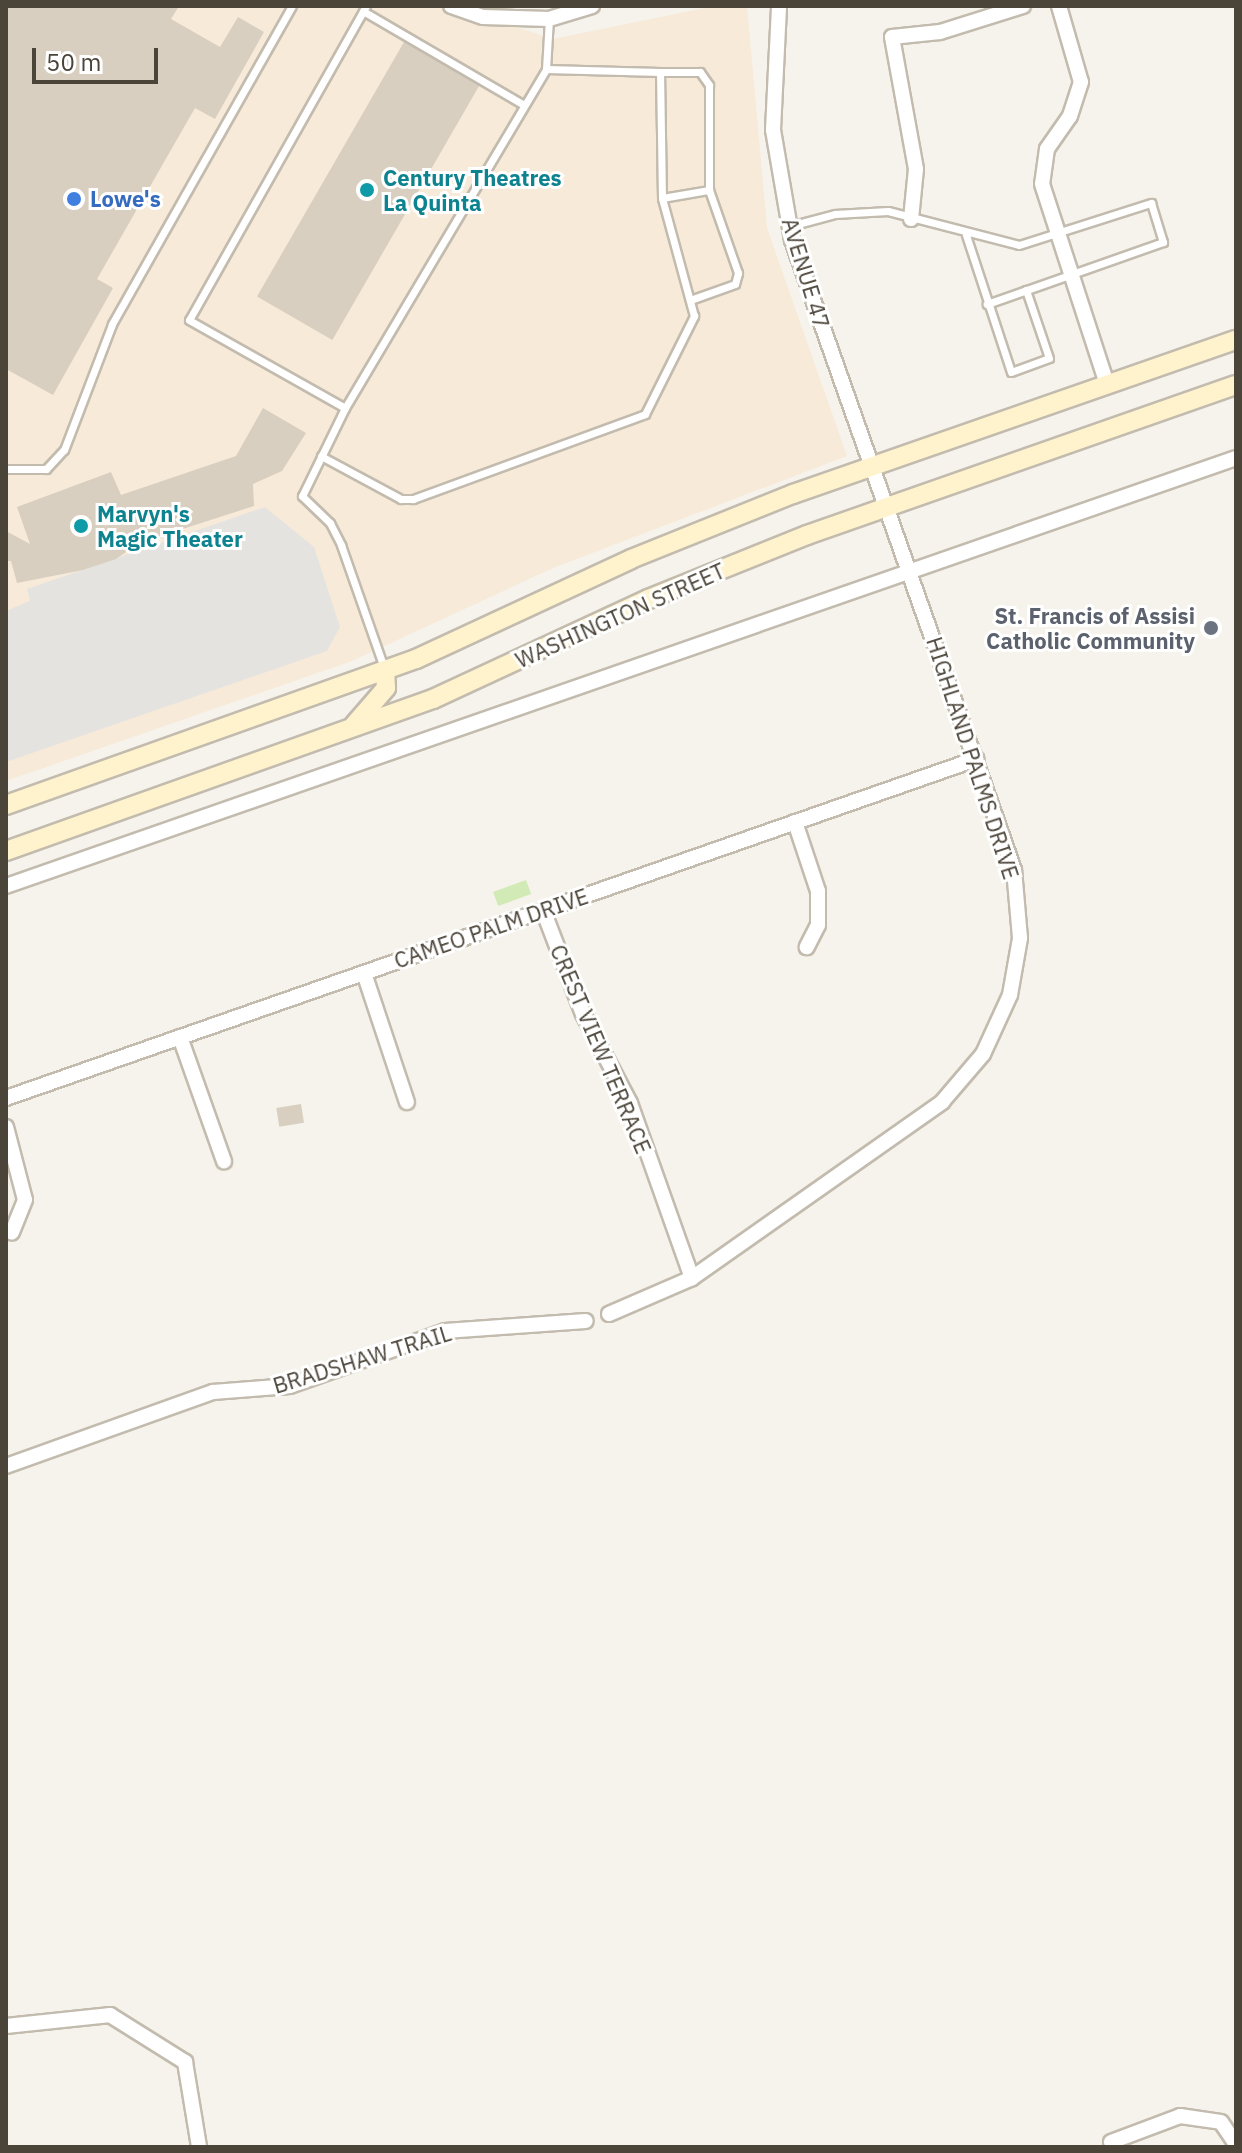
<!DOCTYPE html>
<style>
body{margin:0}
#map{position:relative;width:1242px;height:2153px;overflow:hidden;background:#f6f3ec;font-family:"IBM Plex Sans",sans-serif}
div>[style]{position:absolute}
.commercial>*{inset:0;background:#f7ead8}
.green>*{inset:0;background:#d2eab5;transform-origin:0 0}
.parking>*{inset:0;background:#e5e3e0}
.building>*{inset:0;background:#d8cfc1;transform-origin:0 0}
.roads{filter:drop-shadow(2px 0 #c2bbae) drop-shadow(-2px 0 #c2bbae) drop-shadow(0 2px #c2bbae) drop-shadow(0 -2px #c2bbae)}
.lane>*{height:7px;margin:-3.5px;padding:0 3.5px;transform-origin:3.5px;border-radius:3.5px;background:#fff}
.street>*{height:14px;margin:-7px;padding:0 7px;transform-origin:7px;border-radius:7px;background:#fff}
.secondary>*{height:18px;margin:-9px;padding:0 9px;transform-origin:9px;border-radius:9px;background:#fff3cd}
.dots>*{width:22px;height:22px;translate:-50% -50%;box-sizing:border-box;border:4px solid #fff;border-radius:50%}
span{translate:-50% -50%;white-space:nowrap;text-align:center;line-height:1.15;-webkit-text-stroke:6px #fff;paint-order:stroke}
.culture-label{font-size:22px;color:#0d838f;font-weight:700}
.left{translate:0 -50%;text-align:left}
.shop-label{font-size:22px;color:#366cbe;font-weight:700}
.street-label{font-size:22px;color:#4b4439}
.worship-label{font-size:22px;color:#5b616d;font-weight:700}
.right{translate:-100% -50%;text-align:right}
.frame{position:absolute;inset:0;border:8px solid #4b4439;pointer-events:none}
.scale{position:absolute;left:32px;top:48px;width:126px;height:36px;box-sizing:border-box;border:4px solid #4b4439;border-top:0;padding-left:10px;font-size:24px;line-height:28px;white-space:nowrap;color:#4b4439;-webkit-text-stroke:6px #fff;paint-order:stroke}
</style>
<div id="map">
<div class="commercial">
<div style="clip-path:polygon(6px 6px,452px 6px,553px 39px,714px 6px,747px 6px,767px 228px,847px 456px,553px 568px,352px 661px,6px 781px)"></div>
</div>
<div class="green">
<div style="left:526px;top:880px;width:15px;height:35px;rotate:70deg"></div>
</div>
<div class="parking">
<div style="clip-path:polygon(265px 507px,314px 547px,340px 627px,327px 651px,6px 762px,6px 611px,30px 601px,27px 589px)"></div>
</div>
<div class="building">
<div style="clip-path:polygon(6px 6px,179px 6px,171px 19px,220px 47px,238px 17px,264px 32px,215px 119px,195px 108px,97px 279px,113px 288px,53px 395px,6px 369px)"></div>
<div style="left:404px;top:42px;width:87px;height:294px;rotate:30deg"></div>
<div style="clip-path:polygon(263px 408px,306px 433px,282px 471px,253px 484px,254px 506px,139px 543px,116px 559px,83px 570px,17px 583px,11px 561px,6px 561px,6px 531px,30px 544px,17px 507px,111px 472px,121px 495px,236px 456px)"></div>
<div style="left:301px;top:1104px;width:19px;height:25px;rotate:81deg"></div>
</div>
<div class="roads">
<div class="lane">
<div style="left:366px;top:6px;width:360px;rotate:119.4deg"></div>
<div style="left:189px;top:320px;width:179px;rotate:29.4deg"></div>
<div style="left:345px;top:408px;width:98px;rotate:116deg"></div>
<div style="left:302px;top:496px;width:39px;rotate:44deg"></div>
<div style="left:330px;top:523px;width:25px;rotate:63deg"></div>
<div style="left:341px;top:545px;width:130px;rotate:70.7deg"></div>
<div style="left:363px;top:11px;width:186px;rotate:30.3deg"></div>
<div style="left:660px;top:72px;width:40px"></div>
<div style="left:700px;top:72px;width:16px;rotate:55deg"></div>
<div style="left:709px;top:85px;width:105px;rotate:90deg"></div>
<div style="left:709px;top:190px;width:88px;rotate:70.7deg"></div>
<div style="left:738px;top:273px;width:11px;rotate:105deg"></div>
<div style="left:735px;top:284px;width:45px;rotate:160.3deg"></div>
<div style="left:662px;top:198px;width:48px;rotate:-9.7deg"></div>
<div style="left:790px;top:226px;width:47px;rotate:-14.9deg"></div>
<div style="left:835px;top:214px;width:53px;rotate:-3.2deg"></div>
<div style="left:888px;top:211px;width:135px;rotate:14.5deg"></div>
<div style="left:1019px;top:245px;width:139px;rotate:-17.7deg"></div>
<div style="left:1151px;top:203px;width:41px;rotate:72.9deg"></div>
<div style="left:1163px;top:242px;width:187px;rotate:160.6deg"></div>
<div style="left:966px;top:235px;width:144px;rotate:71.8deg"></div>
<div style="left:1011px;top:372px;width:40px;rotate:-20.2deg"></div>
<div style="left:1049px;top:358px;width:72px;rotate:-108.7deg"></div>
<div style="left:345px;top:408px;width:394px;rotate:-59.3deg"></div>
<div style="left:546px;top:69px;width:50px;rotate:-86.6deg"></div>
<div style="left:321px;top:456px;width:91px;rotate:28.3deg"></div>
<div style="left:401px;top:499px;width:12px"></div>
<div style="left:413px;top:499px;width:247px;rotate:-20.1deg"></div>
<div style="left:645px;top:414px;width:110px;rotate:-63.4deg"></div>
<div style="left:694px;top:316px;width:122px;rotate:-105.2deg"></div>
<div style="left:662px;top:198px;width:126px;rotate:-90.9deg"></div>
<div style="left:660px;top:72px;width:114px;rotate:-178.5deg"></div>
<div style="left:6px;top:469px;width:40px"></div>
<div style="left:46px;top:469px;width:26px;rotate:-47deg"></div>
<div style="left:64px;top:450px;width:135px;rotate:-69.1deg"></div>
<div style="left:112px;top:324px;width:365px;rotate:-60.5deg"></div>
</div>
<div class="street">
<div style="left:451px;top:6px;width:34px;rotate:19deg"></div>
<div style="left:483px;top:17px;width:66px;rotate:1.7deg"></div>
<div style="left:549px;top:19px;width:45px;rotate:-16.8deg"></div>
<div style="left:1059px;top:6px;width:79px;rotate:73.9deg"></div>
<div style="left:1081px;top:82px;width:36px;rotate:108deg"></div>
<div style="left:1070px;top:116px;width:40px;rotate:124.9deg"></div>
<div style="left:1047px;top:149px;width:35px;rotate:98deg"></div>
<div style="left:1042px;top:184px;width:210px;rotate:72deg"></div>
<div style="left:911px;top:219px;width:50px;rotate:-84.3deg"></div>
<div style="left:916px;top:169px;width:134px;rotate:-100.3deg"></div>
<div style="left:892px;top:37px;width:48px;rotate:-5.9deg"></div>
<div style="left:940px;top:32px;width:87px;rotate:-17.4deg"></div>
<div style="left:795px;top:822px;width:73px;rotate:71.6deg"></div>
<div style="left:818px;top:891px;width:34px;rotate:90deg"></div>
<div style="left:818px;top:925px;width:25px;rotate:117deg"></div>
<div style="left:6px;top:886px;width:1302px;rotate:-19.19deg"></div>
<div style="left:543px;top:910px;width:111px;rotate:69deg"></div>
<div style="left:583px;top:1014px;width:101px;rotate:62.2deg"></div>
<div style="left:630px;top:1103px;width:186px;rotate:70.5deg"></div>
<div style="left:364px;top:973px;width:136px;rotate:71.6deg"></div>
<div style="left:180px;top:1037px;width:132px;rotate:70.5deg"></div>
<div style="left:6px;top:1098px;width:1028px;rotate:-19.26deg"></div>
<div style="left:6px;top:1127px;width:75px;rotate:75.4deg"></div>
<div style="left:25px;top:1200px;width:35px;rotate:112deg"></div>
<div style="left:609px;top:1314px;width:90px;rotate:-23.4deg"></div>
<div style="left:692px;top:1278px;width:306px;rotate:-35.1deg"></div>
<div style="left:942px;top:1102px;width:63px;rotate:-49.5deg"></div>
<div style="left:983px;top:1054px;width:65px;rotate:-65.4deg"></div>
<div style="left:1010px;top:995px;width:58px;rotate:-80deg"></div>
<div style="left:1020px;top:938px;width:68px;rotate:-95deg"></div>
<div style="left:1014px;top:870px;width:668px;rotate:-109.41deg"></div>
<div style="left:792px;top:240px;width:112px;rotate:-99.8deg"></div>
<div style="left:773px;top:130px;width:124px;rotate:-87.2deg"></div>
<div style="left:6px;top:1466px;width:220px;rotate:-19.7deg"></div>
<div style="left:213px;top:1392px;width:77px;rotate:-4.5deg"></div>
<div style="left:290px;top:1386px;width:164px;rotate:-19.5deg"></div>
<div style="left:445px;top:1331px;width:141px;rotate:-4.1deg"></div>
<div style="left:6px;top:2026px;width:105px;rotate:-6deg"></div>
<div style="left:110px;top:2015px;width:89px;rotate:32.1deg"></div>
<div style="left:185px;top:2062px;width:86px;rotate:80.6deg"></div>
<div style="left:1111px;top:2142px;width:74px;rotate:-20.6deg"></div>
<div style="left:1180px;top:2116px;width:41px;rotate:8.3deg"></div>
<div style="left:1221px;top:2122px;width:27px;rotate:56deg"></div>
</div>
<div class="secondary">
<div style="left:354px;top:725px;width:49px;rotate:-49.1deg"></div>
<div style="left:386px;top:688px;width:18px;rotate:-93deg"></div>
<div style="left:6px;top:805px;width:435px;rotate:-19.6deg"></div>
<div style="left:416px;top:659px;width:237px;rotate:-24.9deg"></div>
<div style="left:631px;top:559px;width:175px;rotate:-21.9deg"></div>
<div style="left:793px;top:494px;width:469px;rotate:-19.2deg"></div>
<div style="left:6px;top:851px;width:453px;rotate:-19.6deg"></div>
<div style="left:433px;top:699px;width:237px;rotate:-24.9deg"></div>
<div style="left:648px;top:599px;width:171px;rotate:-21.9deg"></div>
<div style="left:807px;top:535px;width:454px;rotate:-19.3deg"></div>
</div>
</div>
<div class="dots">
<div style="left:367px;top:190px;background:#0f9aa8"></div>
<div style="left:74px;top:199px;background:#3f7fe0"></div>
<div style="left:81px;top:526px;background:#0f9aa8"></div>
<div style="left:1211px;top:628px;background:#6b7280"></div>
</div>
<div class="culture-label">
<span class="left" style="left:383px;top:190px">Century Theatres<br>La Quinta</span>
<span class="left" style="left:97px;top:526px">Marvyn's<br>Magic Theater</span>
</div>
<div class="shop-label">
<span class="left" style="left:90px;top:199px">Lowe's</span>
</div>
<div class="street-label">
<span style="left:806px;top:273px;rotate:73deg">AVENUE 47</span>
<span style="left:620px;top:615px;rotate:-24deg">WASHINGTON STREET</span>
<span style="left:973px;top:758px;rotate:72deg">HIGHLAND PALMS DRIVE</span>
<span style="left:491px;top:928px;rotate:-19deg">CAMEO PALM DRIVE</span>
<span style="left:601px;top:1049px;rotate:67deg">CREST VIEW TERRACE</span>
<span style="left:362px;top:1359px;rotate:-17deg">BRADSHAW TRAIL</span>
</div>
<div class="worship-label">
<span class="right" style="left:1195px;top:628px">St. Francis of Assisi<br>Catholic Community</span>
</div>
<div class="frame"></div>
<div class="scale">50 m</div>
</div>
